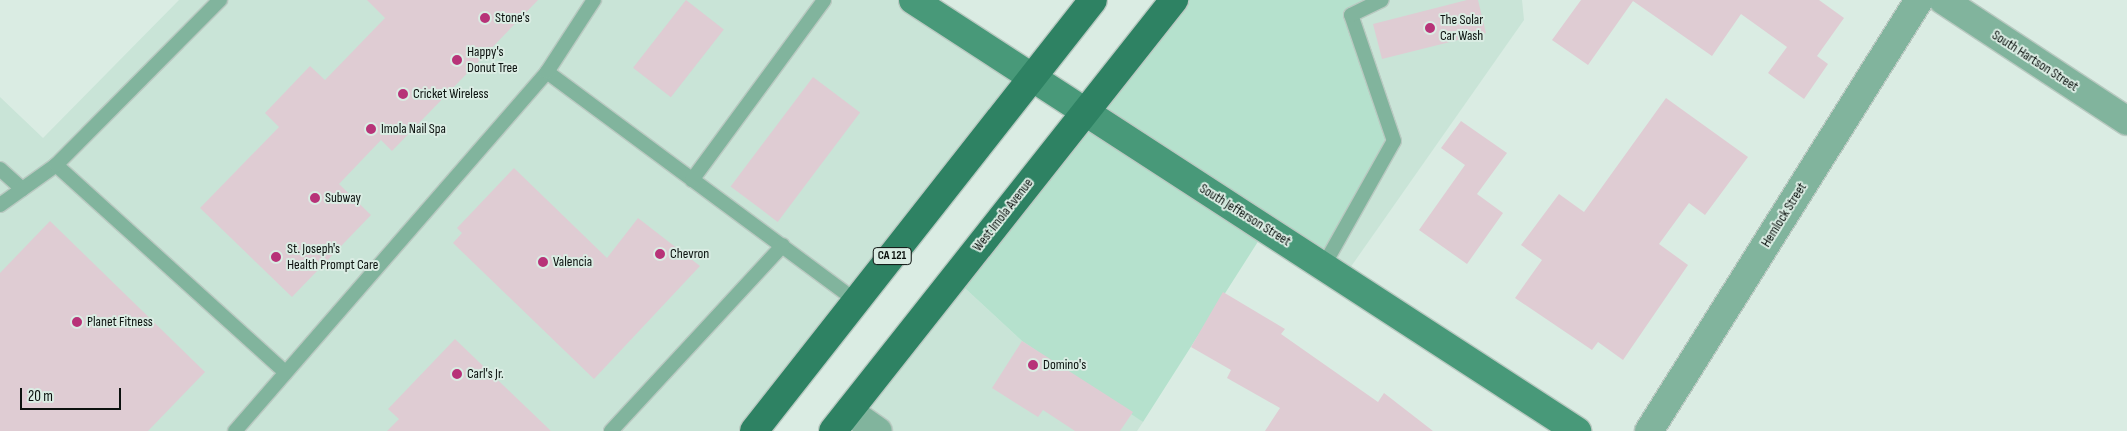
<!DOCTYPE html>
<style>
body{margin:0}
#map{position:relative;width:2127px;height:431px;overflow:hidden;background:#daece3;font-family:"Sofia Sans Condensed",sans-serif}
div>[style]{position:absolute}
.built>*{inset:0;background:#c9e4d7}
.green>*{inset:0;background:#b5e1cd}
.building>*{inset:0;background:#dfccd3;transform-origin:0 0}
.roads{filter:drop-shadow(1px 0 #b9c9c1) drop-shadow(-1px 0 #b9c9c1) drop-shadow(0 1px #b9c9c1) drop-shadow(0 -1px #b9c9c1)}
.lane>*{height:14px;margin:-7px;padding:0 7px;transform-origin:7px;border-radius:7px;background:#81b49d}
.street>*{height:28px;margin:-14px;padding:0 14px;transform-origin:14px;border-radius:14px;background:#81b49d}
.secondary>*{height:28px;margin:-14px;padding:0 14px;transform-origin:14px;border-radius:14px;background:#489979}
.primary>*{height:28px;margin:-14px;padding:0 14px;transform-origin:14px;border-radius:14px;background:#2e8263}
.dots>*{width:14px;height:14px;translate:-50% -50%;box-sizing:border-box;border:2px solid #daece3;border-radius:50%}
span{translate:-50% -50%;white-space:nowrap;text-align:center;line-height:1.15;-webkit-text-stroke:4px #daece3;paint-order:stroke}
.shield-label span{padding:1px 4px;background:#daece3;border:1px solid;border-radius:4px;-webkit-text-stroke-width:0}
.shield-label{font-size:12px;color:#0b110e;font-weight:700}
.poi-label{font-size:14px;color:#0b110e}
.left{translate:0 -50%;text-align:left}
.street-label{font-size:14px;color:#0b110e}
.scale{position:absolute;left:20px;top:388px;width:101px;height:22px;box-sizing:border-box;border:2px solid #0b110e;border-top:0;padding-left:6px;font-size:15px;line-height:18px;white-space:nowrap;color:#0b110e;-webkit-text-stroke:4px #daece3;paint-order:stroke}
</style>
<div id="map">
<div class="built">
<div style="clip-path:polygon(179px 0,913px 0,1029px 80px,753px 431px,0 431px,0 97px,43px 138px)"></div>
<div style="clip-path:polygon(1382px 0,1522px 0,1524px 20px,1343px 278px,1324px 265px,1351px 15px)"></div>
<div style="clip-path:polygon(954px 278px,1022px 341px,1133px 412px,1143px 422px,1137px 431px,878px 431px,849px 411px)"></div>
</div>
<div class="green">
<div style="clip-path:polygon(1174px 0,1382px 0,1351px 15px,1394px 141px,1324px 265px,1266px 229px,1143px 422px,1022px 341px,954px 278px)"></div>
</div>
<div class="building">
<div style="clip-path:polygon(367px 0,538px 0,392px 151px,381px 140px,339px 184px,371px 215px,292px 297px,200px 208px,279px 127px,265px 113px,310px 66px,325px 80px,385px 18px)"></div>
<div style="left:686px;top:0;width:48px;height:86px;rotate:38deg"></div>
<div style="clip-path:polygon(1467px 0,1478px 0,1486px 33px,1382px 59px,1373px 24px)"></div>
<div style="clip-path:polygon(1581px 0,1819px 0,1844px 18px,1817px 56px,1828px 64px,1804px 99px,1768px 73px,1787px 47px,1741px 14px,1712px 56px,1633px 1px,1588px 65px,1552px 40px)"></div>
<div style="left:813px;top:77px;width:59px;height:137px;rotate:37deg"></div>
<div style="clip-path:polygon(1666px 98px,1748px 157px,1705px 215px,1689px 203px,1659px 244px,1688px 265px,1623px 360px,1598px 342px,1592px 350px,1515px 298px,1542px 260px,1521px 245px,1559px 194px,1584px 212px)"></div>
<div style="clip-path:polygon(1461px 121px,1507px 153px,1477px 194px,1503px 213px,1467px 264px,1419px 230px,1465px 165px,1441px 148px)"></div>
<div style="clip-path:polygon(514px 168px,607px 258px,638px 218px,700px 266px,594px 379px,453px 243px,462px 233px,457px 228px)"></div>
<div style="clip-path:polygon(50px 221px,205px 372px,148px 431px,0 431px,0 273px)"></div>
<div style="clip-path:polygon(1223px 292px,1285px 329px,1281px 334px,1378px 402px,1384px 393px,1433px 431px,1265px 431px,1280px 408px,1227px 378px,1231px 370px,1191px 347px)"></div>
<div style="clip-path:polygon(455px 339px,551px 431px,387px 431px,399px 419px,388px 409px)"></div>
<div style="clip-path:polygon(1022px 341px,1133px 412px,1120px 431px,1075px 431px,1043px 410px,1038px 417px,992px 388px)"></div>
</div>
<div class="roads">
<div class="lane">
<div style="left:547px;top:72px;width:385px;rotate:36.5deg"></div>
<div style="left:56px;top:165px;width:309px;rotate:42.1deg"></div>
<div style="left:0;top:169px;width:30px;rotate:42deg"></div>
<div style="left:692px;top:180px;width:223px;rotate:-53.7deg"></div>
<div style="left:0;top:205px;width:69px;rotate:-35.5deg"></div>
<div style="left:56px;top:165px;width:233px;rotate:-45.2deg"></div>
<div style="left:1324px;top:265px;width:142px;rotate:-60.6deg"></div>
<div style="left:1394px;top:141px;width:133px;rotate:-108.8deg"></div>
<div style="left:1351px;top:15px;width:34px;rotate:-26deg"></div>
<div style="left:235px;top:431px;width:476px;rotate:-49deg"></div>
<div style="left:547px;top:72px;width:86px;rotate:-56.9deg"></div>
<div style="left:611px;top:431px;width:253px;rotate:-47.2deg"></div>
</div>
<div class="street">
<div style="left:1943px;top:0;width:220px;rotate:33.3deg"></div>
<div style="left:849px;top:411px;width:35px;rotate:35deg"></div>
<div style="left:1649px;top:431px;width:509px;rotate:-57.93deg"></div>
</div>
<div class="secondary">
<div style="left:913px;top:0;width:792px;rotate:32.99deg"></div>
</div>
<div class="primary">
<div style="left:754px;top:431px;width:548px;rotate:-51.81deg"></div>
<div style="left:833px;top:431px;width:550px;rotate:-51.65deg"></div>
</div>
</div>
<div class="dots">
<div style="left:485px;top:18px;background:#b73378"></div>
<div style="left:1430px;top:28px;background:#b73378"></div>
<div style="left:457px;top:60px;background:#b73378"></div>
<div style="left:403px;top:94px;background:#b73378"></div>
<div style="left:371px;top:129px;background:#b73378"></div>
<div style="left:315px;top:198px;background:#b73378"></div>
<div style="left:660px;top:254px;background:#b73378"></div>
<div style="left:276px;top:257px;background:#b73378"></div>
<div style="left:543px;top:262px;background:#b73378"></div>
<div style="left:77px;top:322px;background:#b73378"></div>
<div style="left:1033px;top:365px;background:#b73378"></div>
<div style="left:457px;top:374px;background:#b73378"></div>
</div>
<div class="shield-label">
<span style="left:892px;top:256px">CA 121</span>
</div>
<div class="poi-label">
<span class="left" style="left:495px;top:18px">Stone's</span>
<span class="left" style="left:1440px;top:28px">The Solar<br>Car Wash</span>
<span class="left" style="left:467px;top:60px">Happy's<br>Donut Tree</span>
<span class="left" style="left:413px;top:94px">Cricket Wireless</span>
<span class="left" style="left:381px;top:129px">Imola Nail Spa</span>
<span class="left" style="left:325px;top:198px">Subway</span>
<span class="left" style="left:287px;top:257px">St. Joseph's<br>Health Prompt Care</span>
<span class="left" style="left:670px;top:254px">Chevron</span>
<span class="left" style="left:553px;top:262px">Valencia</span>
<span class="left" style="left:87px;top:322px">Planet Fitness</span>
<span class="left" style="left:1043px;top:365px">Domino's</span>
<span class="left" style="left:467px;top:374px">Carl's Jr.</span>
</div>
<div class="street-label">
<span style="left:2035px;top:61px;rotate:33deg">South Hartson Street</span>
<span style="left:1003px;top:215px;rotate:-52deg">West Imola Avenue</span>
<span style="left:1245px;top:215px;rotate:32deg">South Jefferson Street</span>
<span style="left:1784px;top:215px;rotate:-58deg">Hemlock Street</span>
</div>
<div class="scale">20 m</div>
</div>
